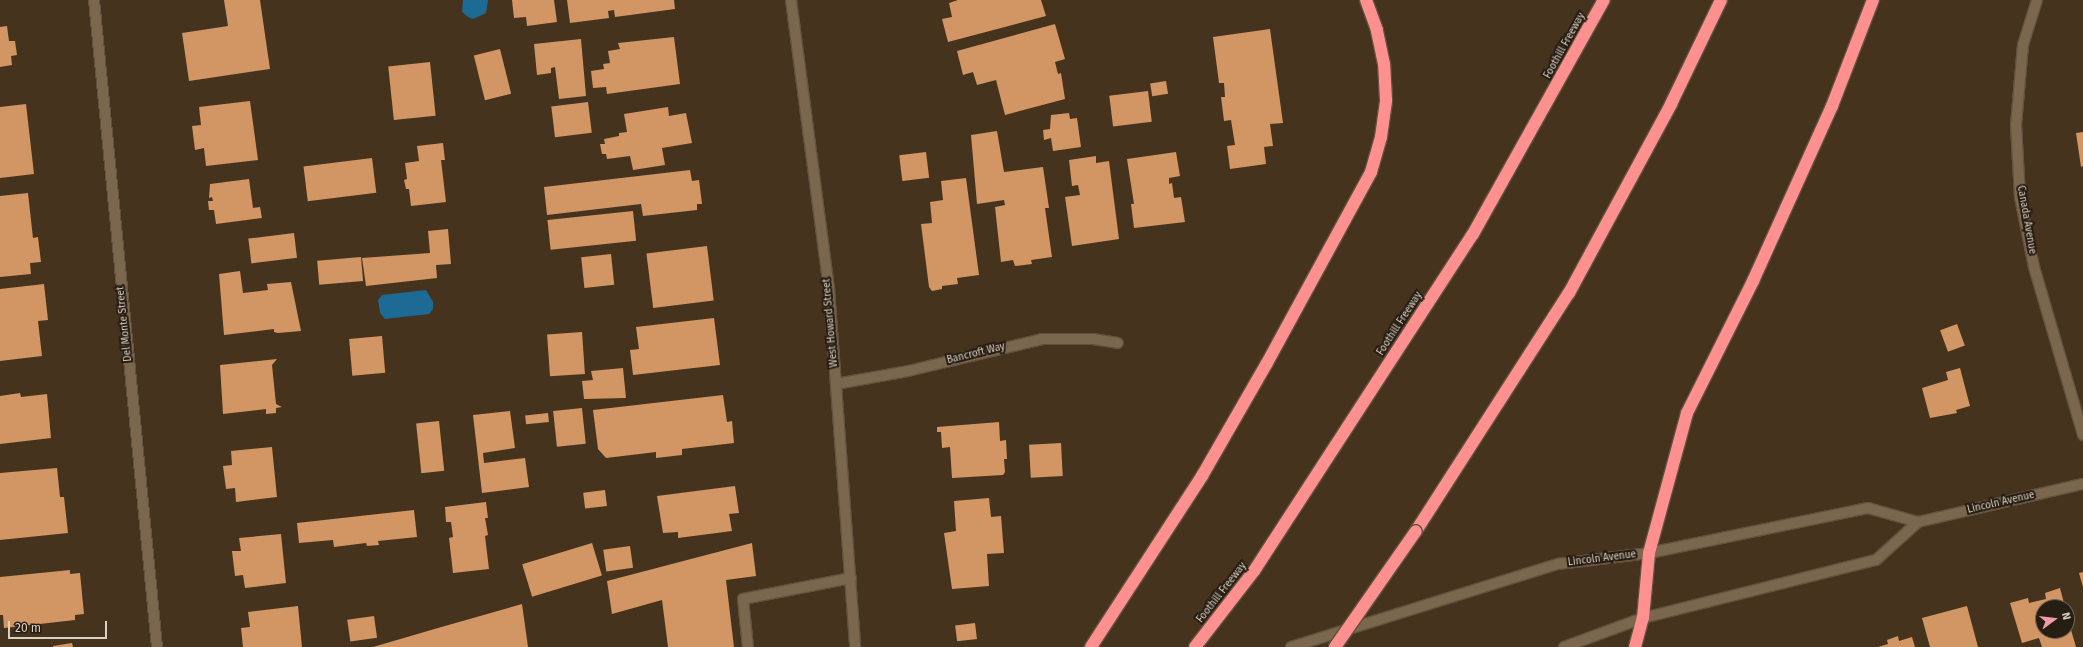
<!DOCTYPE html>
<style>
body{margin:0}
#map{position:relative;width:2083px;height:647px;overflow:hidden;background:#46331d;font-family:"Fira Sans",sans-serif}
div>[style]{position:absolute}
.water>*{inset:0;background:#1d6a94}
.building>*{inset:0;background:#d29664;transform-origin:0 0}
.roads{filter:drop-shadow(1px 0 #61513e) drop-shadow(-1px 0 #61513e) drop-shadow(0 1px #61513e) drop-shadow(0 -1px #61513e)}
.service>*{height:10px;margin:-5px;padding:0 5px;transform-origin:5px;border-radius:5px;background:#7b664e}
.minor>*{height:10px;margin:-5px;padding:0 5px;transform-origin:5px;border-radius:5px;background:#7b664e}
.tertiary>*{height:10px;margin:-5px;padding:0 5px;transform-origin:5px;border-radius:5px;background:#7b664e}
.secondary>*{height:10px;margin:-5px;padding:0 5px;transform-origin:5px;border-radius:5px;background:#7b664e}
.motorway>*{height:12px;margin:-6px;padding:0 6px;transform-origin:6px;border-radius:6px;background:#fe9190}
.bridges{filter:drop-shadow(1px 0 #61513e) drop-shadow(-1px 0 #61513e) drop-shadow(0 1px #61513e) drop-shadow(0 -1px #61513e)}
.motorway-bridge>*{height:12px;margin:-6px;padding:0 6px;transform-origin:6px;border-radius:6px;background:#fe9190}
span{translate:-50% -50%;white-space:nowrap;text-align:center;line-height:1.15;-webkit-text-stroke:4px #261d13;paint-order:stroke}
.street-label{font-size:10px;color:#dcd0c3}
.north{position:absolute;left:2035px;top:599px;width:40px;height:40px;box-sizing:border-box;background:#261d13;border:1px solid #6f6559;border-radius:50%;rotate:75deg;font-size:11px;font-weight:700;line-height:16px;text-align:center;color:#dcd0c3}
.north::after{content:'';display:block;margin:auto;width:14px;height:18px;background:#f39aac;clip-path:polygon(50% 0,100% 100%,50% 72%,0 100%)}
.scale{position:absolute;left:8px;top:621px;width:99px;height:18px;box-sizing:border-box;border:2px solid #dcd0c3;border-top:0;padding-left:5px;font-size:12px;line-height:14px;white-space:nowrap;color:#dcd0c3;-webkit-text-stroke:3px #261d13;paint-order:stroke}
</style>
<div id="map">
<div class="water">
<div style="clip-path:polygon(463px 0,488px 0,486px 13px,473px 19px,468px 17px,462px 12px)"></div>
<div style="clip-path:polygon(426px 290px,433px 302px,433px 309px,429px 314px,385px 319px,380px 313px,378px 300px,382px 295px)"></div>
</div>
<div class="building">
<div style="clip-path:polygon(224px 0,260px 0,270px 69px,189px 81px,182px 33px,228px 26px)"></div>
<div style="clip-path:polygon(512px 0,554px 0,557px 22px,527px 26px,526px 17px,514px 18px)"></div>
<div style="clip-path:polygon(567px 0,674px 0,675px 9px,615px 17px,614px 10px,608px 11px,609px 18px,570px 23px)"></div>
<div style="clip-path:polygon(958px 0,1041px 0,1046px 16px,948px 42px,942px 19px,952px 17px,949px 3px)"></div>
<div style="clip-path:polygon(1055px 24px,1065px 59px,1055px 62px,1058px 74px,1061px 73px,1065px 99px,1005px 115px,996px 80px,977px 85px,973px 72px,963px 75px,957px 51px)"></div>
<div style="clip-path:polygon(7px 26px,9px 41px,15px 41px,17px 55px,11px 56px,12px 65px,0 67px,0 27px)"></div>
<div style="clip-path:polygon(1270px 29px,1283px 123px,1270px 124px,1273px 146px,1264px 147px,1266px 164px,1230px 169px,1227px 146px,1235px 145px,1231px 120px,1224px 121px,1221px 97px,1225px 97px,1224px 83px,1219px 83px,1213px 37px)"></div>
<div style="clip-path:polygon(674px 37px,680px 84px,607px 94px,606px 87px,593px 88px,591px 71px,604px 69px,603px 64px,610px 63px,608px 51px,620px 49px,618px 43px)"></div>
<div style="clip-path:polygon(581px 39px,586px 96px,559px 99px,555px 67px,551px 68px,551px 73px,537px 75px,534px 44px)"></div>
<div style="left:500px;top:49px;width:46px;height:27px;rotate:76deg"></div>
<div style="left:430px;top:62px;width:54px;height:42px;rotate:84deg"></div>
<div style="left:1166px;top:81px;width:13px;height:16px;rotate:81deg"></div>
<div style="left:1148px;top:91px;width:31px;height:39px;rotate:83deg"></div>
<div style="clip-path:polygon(250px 101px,258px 160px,206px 166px,204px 148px,195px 150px,192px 126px,201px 125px,199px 107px)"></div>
<div style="left:588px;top:102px;width:31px;height:37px;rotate:83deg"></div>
<div style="clip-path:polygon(26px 104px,34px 174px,0 178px,0 107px)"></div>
<div style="clip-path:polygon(668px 107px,669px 116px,686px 113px,692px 143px,662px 148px,665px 165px,633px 170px,630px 156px,607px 159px,606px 154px,602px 154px,600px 144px,605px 144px,604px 139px,619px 136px,619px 133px,627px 132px,624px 114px)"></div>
<div style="clip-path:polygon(1069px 113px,1070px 119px,1077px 118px,1081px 147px,1053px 151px,1051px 138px,1044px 140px,1043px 130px,1050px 129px,1051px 115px)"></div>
<div style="clip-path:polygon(997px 131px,1004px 172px,1043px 167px,1049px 208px,1045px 208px,1052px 257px,1031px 260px,1032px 264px,1015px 266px,1013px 260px,1001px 262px,995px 207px,1005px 205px,1004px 200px,977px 204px,971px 135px)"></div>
<div style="clip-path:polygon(2083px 132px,2083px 166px,2081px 167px,2076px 133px)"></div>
<div style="clip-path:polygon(443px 143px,445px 160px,441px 160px,446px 202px,411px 206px,409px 189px,406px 189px,404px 180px,407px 179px,405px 163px,419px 161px,417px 146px)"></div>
<div style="left:926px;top:152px;width:26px;height:27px;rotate:83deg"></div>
<div style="clip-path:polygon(1176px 152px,1180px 176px,1169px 178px,1169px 184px,1172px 183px,1174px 198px,1181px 197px,1185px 222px,1134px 228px,1131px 204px,1134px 204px,1127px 159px)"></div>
<div style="clip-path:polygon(1096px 156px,1096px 163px,1109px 161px,1119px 239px,1072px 246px,1065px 197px,1080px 195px,1078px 185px,1072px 186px,1069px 160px)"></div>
<div style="left:372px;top:158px;width:35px;height:69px;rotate:83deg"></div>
<div style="clip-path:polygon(690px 170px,692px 181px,699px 180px,702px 204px,697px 204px,697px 210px,643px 216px,641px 204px,547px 215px,544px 187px)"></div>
<div style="clip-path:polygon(966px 178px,979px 275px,957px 278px,958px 284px,942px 286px,942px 289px,932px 291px,929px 287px,921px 224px,932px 223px,930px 202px,943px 200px,941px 181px)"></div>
<div style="clip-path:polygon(249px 179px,253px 208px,260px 207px,262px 218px,216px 224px,214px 210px,209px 210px,208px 201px,213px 201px,212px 197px,209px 198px,210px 184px)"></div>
<div style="clip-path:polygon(28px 193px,33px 238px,38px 237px,41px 262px,30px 263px,31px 274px,0 277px,0 196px)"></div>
<div style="left:633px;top:211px;width:30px;height:86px;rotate:84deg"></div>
<div style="clip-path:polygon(448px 229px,451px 264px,436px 265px,437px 278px,366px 286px,362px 258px,430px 253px,428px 231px)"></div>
<div style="left:294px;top:233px;width:25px;height:46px;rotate:83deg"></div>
<div style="left:707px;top:246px;width:55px;height:61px;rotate:83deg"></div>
<div style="left:611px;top:254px;width:31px;height:30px;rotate:84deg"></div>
<div style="left:361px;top:257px;width:24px;height:44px;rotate:85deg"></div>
<div style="clip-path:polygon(240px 271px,243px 293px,268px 290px,267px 284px,291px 282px,301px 331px,278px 333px,274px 332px,274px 329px,224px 335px,219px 274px)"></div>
<div style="clip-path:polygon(44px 284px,48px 320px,38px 321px,42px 356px,0 361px,0 289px)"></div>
<div style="clip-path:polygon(714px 318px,720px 365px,633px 375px,630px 350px,639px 349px,636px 327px)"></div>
<div style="left:1957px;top:324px;width:23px;height:18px;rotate:70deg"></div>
<div style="left:582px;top:332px;width:42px;height:35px;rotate:86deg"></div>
<div style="left:382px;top:336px;width:37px;height:33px;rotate:85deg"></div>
<div style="clip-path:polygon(277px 359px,272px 365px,276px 404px,282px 407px,276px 408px,276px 413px,266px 414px,266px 409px,223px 414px,220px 365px)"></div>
<div style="clip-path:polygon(623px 368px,626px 398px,584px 399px,582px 381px,593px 380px,591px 371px)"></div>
<div style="clip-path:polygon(1960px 368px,1970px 406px,1956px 410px,1957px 413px,1930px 418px,1922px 388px,1948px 380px,1946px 372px)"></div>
<div style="clip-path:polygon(20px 393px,21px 397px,47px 394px,51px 438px,0 444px,0 396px)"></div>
<div style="clip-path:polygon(723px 395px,727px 422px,732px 421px,734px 443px,682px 449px,682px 455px,656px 458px,656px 452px,606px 458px,598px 449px,593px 410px)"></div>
<div style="left:582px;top:408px;width:36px;height:29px;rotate:84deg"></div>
<div style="clip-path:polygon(510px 411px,515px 448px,483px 453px,484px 463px,525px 458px,529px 487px,482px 493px,473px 415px)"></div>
<div style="left:548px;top:413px;width:9px;height:23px;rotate:84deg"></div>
<div style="left:439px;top:421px;width:50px;height:23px;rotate:84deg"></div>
<div style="clip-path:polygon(999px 422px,1000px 441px,1006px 440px,1007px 459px,1004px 459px,1005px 472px,1003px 475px,952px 478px,950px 447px,942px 448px,941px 432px,937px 432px,937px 427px)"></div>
<div style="left:1061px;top:443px;width:33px;height:32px;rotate:87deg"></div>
<div style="clip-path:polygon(272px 447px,277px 497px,236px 502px,235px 488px,226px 489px,223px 466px,232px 465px,231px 451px)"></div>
<div style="clip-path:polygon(57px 468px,60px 497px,64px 497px,68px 533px,0 540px,0 473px)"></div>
<div style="clip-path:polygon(735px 486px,739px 513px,729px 514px,732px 531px,678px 538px,678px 532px,663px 533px,657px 496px)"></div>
<div style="left:605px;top:490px;width:16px;height:22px;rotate:83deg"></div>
<div style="clip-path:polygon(989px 498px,991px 517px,1001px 516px,1004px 553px,987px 554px,989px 586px,952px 589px,944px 533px,956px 531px,954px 501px)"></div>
<div style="clip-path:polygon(486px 502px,488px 518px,485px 518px,488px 535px,485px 536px,489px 569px,453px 573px,449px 538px,453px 537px,451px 522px,446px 522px,445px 507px)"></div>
<div style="clip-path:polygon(414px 510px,417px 537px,378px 541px,379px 545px,367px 546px,366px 543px,334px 547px,333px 540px,299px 543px,297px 523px)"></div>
<div style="clip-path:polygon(281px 534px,286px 583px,245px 588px,243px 575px,235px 576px,232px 551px,241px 551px,239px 538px)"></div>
<div style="left:592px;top:543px;width:34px;height:73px;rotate:73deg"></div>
<div style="clip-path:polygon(752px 543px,756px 576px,726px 580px,734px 647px,668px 647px,662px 600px,612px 614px,607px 581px)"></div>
<div style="left:630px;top:546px;width:22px;height:27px;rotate:82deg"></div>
<div style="clip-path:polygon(70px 570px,70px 574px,80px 573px,84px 614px,75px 615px,75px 620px,4px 628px,3px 615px,0 615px,0 577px)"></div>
<div style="clip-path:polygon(2083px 572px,2083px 587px,2079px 573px)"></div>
<div style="clip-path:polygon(2060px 588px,2065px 607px,2043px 607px,2043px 631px,2067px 631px,2067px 616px,2076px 647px,2042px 647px,2039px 638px,2022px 643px,2010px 603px,2028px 598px,2029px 603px,2046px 599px,2045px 593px)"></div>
<div style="clip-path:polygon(522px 604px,528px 647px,373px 647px,438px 628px)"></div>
<div style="clip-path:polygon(298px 606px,302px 647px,243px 647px,241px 628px,250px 627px,248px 612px)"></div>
<div style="clip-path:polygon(1967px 606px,1978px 647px,1930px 647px,1922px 618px)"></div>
<div style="left:374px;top:616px;width:22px;height:27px;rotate:82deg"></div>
<div style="left:975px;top:623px;width:16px;height:20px;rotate:83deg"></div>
<div style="clip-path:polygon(1898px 636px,1899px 641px,1912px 637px,1915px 647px,1878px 647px,1888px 644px,1887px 640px)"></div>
<div style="clip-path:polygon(72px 643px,73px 647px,53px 647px,53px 646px)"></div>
</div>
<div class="roads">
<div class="service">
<div style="left:748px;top:647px;width:48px;rotate:-95.9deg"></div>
<div style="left:743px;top:599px;width:110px;rotate:-11deg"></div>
</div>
<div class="minor">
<div style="left:94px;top:0;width:650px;rotate:84.44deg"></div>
<div style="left:836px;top:384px;width:73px;rotate:-10.2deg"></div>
<div style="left:908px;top:371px;width:138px;rotate:-13.4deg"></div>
<div style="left:1042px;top:339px;width:51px"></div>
<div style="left:1093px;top:339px;width:25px;rotate:9deg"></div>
</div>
<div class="tertiary">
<div style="left:791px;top:0;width:292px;rotate:82.5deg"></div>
<div style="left:829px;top:290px;width:358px;rotate:85.8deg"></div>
<div style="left:2037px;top:0;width:47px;rotate:107.3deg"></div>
<div style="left:2023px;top:45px;width:80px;rotate:95deg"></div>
<div style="left:2016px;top:125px;width:72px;rotate:86.8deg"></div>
<div style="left:2020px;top:197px;width:71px;rotate:78.7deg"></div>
<div style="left:2034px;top:267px;width:175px;rotate:73.7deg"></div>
</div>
<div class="secondary">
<div style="left:1291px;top:647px;width:280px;rotate:-17.3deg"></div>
<div style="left:1558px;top:564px;width:92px;rotate:-6.9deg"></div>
<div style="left:1649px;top:553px;width:224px;rotate:-11.6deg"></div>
<div style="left:1868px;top:508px;width:52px;rotate:15.6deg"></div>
<div style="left:1918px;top:522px;width:169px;rotate:-13deg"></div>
<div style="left:1564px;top:647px;width:84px;rotate:-20.2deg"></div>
<div style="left:1643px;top:618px;width:240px;rotate:-14deg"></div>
<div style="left:1876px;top:560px;width:57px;rotate:-42.1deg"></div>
</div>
<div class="motorway">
<div style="left:1416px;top:531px;width:283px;rotate:-57.3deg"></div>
<div style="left:1569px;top:293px;width:215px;rotate:-61.6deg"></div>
<div style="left:1671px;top:104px;width:115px;rotate:-64.3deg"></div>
<div style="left:1091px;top:647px;width:204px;rotate:-57deg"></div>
<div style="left:1202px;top:476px;width:130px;rotate:-60.1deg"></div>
<div style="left:1267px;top:363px;width:217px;rotate:-61.4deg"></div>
<div style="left:1371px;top:172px;width:36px;rotate:-74deg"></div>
<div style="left:1381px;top:137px;width:37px;rotate:-82deg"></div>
<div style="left:1386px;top:100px;width:36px;rotate:-93deg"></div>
<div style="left:1384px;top:64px;width:35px;rotate:-102deg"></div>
<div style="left:1377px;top:30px;width:32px;rotate:-110deg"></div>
<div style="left:1195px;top:647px;width:96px;rotate:-52.2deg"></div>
<div style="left:1254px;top:571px;width:402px;rotate:-57deg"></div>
<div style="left:1473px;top:234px;width:268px;rotate:-60.8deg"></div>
<div style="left:1635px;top:647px;width:30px;rotate:-75deg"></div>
<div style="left:1643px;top:618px;width:65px;rotate:-84.7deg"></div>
<div style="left:1649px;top:553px;width:145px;rotate:-74.8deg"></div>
<div style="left:1687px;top:413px;width:148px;rotate:-63.4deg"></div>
<div style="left:1753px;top:281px;width:192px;rotate:-65.7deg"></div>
<div style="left:1832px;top:106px;width:114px;rotate:-68.9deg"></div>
</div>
</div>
<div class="bridges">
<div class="motorway-bridge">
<div style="left:1335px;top:647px;width:141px;rotate:-55.1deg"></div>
</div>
</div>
<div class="street-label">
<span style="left:1565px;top:46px;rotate:-61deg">Foothill Freeway</span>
<span style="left:2026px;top:220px;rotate:80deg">Canada Avenue</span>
<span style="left:831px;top:323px;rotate:-95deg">West Howard Street</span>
<span style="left:125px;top:324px;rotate:-96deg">Del Monte Street</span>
<span style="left:1400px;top:324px;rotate:-57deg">Foothill Freeway</span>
<span style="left:976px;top:354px;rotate:-14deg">Bancroft Way</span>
<span style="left:2001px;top:503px;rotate:-13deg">Lincoln Avenue</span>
<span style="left:1602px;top:559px;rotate:-7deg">Lincoln Avenue</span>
<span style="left:1222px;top:593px;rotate:-52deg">Foothill Freeway</span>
</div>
<div class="north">N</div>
<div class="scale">20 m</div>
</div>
